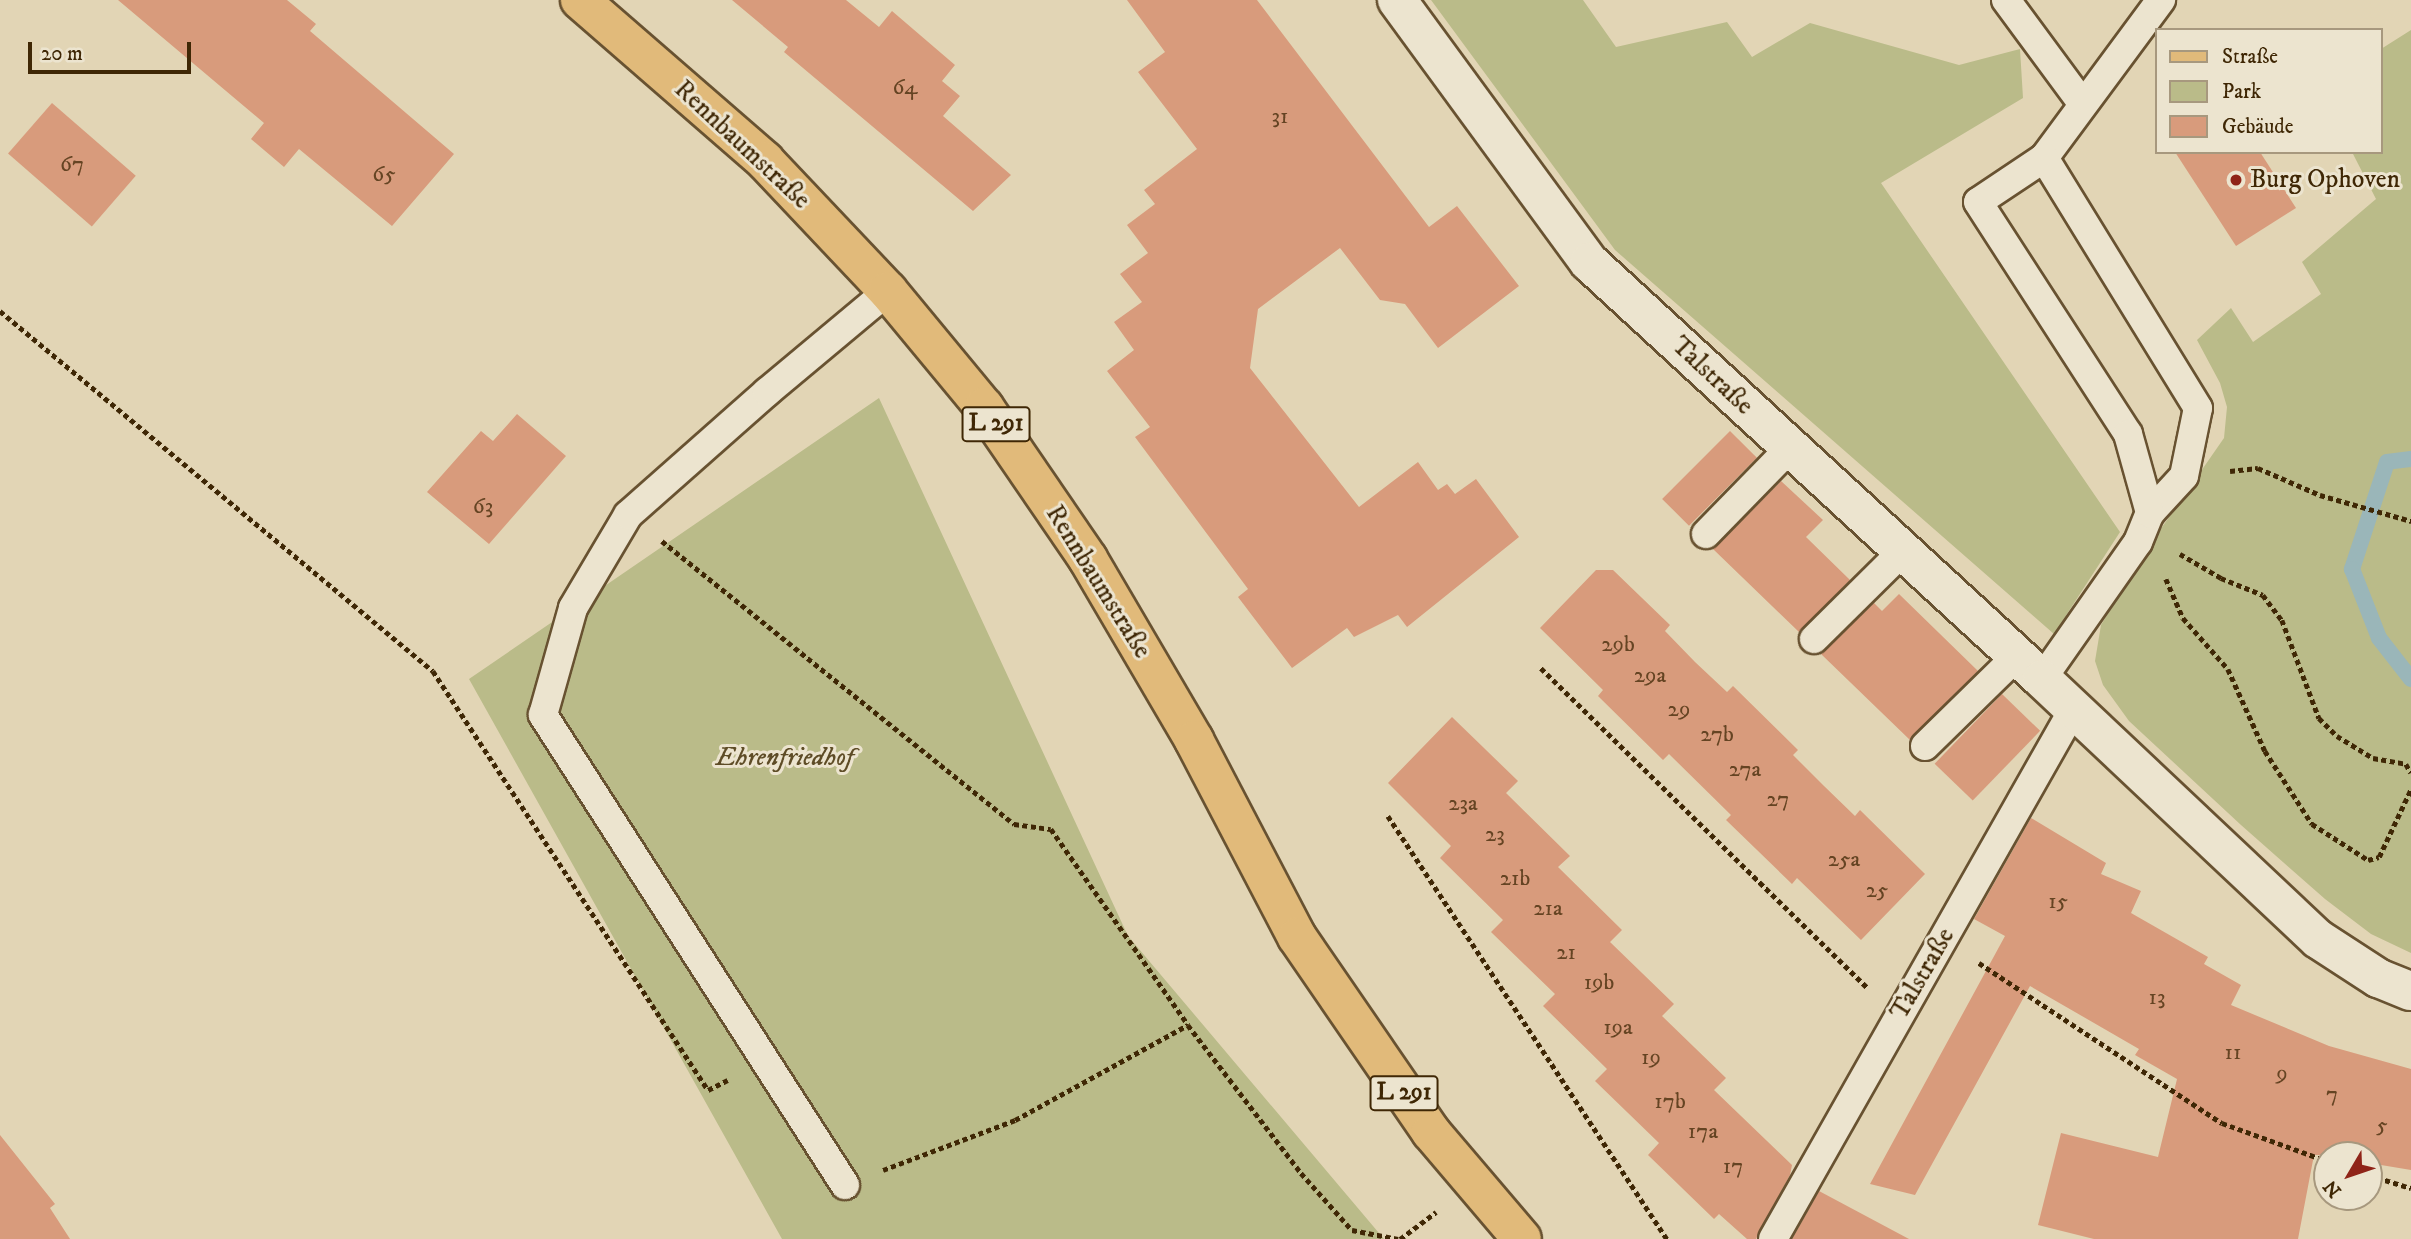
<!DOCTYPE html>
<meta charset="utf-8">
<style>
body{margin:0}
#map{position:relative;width:2411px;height:1239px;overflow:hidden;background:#e2d5b5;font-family:"IM FELL DW Pica",serif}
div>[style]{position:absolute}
.green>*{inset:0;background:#babb89}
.stream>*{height:16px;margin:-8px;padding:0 8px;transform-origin:8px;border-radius:8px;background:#9ab6b9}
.building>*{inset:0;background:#d89b7c;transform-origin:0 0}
.path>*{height:4.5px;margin-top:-2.25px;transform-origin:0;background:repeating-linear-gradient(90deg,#3f2705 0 5px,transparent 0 8.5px)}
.roads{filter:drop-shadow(2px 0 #685231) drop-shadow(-2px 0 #685231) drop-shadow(0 2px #685231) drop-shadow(0 -2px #685231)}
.service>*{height:28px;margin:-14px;padding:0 14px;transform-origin:14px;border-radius:14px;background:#ece4cf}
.minor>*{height:38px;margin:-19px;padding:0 19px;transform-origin:19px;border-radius:19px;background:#ece4cf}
.primary>*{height:38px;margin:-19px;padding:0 19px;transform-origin:19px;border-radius:19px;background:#e1ba7a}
.dots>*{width:19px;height:19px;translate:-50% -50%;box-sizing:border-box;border:4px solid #ece4cf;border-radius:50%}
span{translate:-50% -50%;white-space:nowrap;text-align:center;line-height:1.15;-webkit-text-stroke:6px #ece4cf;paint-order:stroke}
.number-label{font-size:23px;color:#654423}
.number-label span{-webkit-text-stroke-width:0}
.shield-label span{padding:2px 5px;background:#ece4cf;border:2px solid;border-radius:5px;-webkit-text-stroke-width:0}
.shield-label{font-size:24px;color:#3f2705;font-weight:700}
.street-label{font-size:26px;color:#3f2705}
.poi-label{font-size:26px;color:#3f2705}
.left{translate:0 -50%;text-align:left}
.park-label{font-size:26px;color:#5e4c26;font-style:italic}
.legend{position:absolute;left:2155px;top:28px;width:228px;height:126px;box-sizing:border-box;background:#ece4cf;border:2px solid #a7987e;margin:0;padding:9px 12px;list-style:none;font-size:21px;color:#3f2705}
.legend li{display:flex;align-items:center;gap:14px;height:35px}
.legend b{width:35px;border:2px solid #a7987e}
.north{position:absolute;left:2313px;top:1141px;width:70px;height:70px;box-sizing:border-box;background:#ece4cf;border:2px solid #a7987e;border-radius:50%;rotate:231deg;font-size:19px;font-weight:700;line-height:28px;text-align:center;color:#3f2705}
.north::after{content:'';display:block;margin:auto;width:24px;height:32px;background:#8f2418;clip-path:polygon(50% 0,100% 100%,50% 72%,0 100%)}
.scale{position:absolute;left:28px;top:42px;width:163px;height:32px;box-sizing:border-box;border:4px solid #3f2705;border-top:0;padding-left:9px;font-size:21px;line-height:24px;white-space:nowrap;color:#3f2705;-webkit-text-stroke:5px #ece4cf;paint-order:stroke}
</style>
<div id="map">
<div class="green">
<div style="clip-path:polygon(1431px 0,1583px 0,1616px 47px,1727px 22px,1752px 57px,1810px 23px,1959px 65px,2020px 49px,2023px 98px,1881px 183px,2120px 532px,2054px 634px,1615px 250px)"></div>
<div style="clip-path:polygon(2411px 30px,2411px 953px,2371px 934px,2325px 899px,2241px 825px,2129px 721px,2103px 685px,2095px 661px,2101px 625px,2158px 533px,2224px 438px,2227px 407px,2220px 383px,2197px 340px,2231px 308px,2253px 342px,2321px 294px,2302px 262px,2376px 199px,2352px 152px,2381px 152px,2381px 49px)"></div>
<div style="clip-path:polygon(879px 398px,1128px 936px,1384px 1239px,782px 1239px,469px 679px)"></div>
</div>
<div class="stream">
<div style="left:2411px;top:459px;width:24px;rotate:173deg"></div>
<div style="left:2387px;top:462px;width:113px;rotate:108.1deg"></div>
<div style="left:2352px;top:569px;width:74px;rotate:68.6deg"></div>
<div style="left:2379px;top:638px;width:52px;rotate:52deg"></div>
</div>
<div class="building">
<div style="clip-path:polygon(118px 0,287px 0,316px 24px,310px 31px,454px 154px,392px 226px,299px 149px,284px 167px,251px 139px,264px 123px)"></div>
<div style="clip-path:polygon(732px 0,846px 0,879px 27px,892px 11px,955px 65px,942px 81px,960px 96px,943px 116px,1011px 175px,973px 211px,784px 52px,788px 47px)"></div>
<div style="clip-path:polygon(1127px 0,1257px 0,1429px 227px,1457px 206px,1519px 286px,1438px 348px,1405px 304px,1380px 300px,1340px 248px,1258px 309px,1250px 368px,1359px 507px,1418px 462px,1438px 490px,1447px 484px,1455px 494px,1476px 479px,1519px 537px,1407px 627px,1398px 615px,1354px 637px,1347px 628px,1292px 668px,1238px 597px,1248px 589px,1135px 437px,1150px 427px,1107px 371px,1134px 350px,1114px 322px,1142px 302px,1120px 274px,1148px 253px,1127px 225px,1155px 204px,1144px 190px,1197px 149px,1138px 72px,1165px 52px)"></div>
<div style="left:52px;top:103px;width:111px;height:67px;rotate:41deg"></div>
<div style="clip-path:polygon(2175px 152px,2260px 152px,2296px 208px,2236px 246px)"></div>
<div style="clip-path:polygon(517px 414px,566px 456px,489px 544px,427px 492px,481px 431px,493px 441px)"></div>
<div style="left:1730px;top:431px;width:38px;height:96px;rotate:45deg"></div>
<div style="clip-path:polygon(1781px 481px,1823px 520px,1806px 537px,1850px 580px,1799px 632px,1713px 549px)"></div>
<div style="clip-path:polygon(1596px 570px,1613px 570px,1670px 625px,1665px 631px,1695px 662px,1727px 692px,1733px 686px,1798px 750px,1793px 755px,1824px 786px,1855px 816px,1860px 810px,1925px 874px,1861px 940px,1797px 878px,1792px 884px,1726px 820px,1731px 815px,1669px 754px,1663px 760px,1598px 696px,1603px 690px,1540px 628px)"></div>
<div style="clip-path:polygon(1899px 594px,1978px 671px,1910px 740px,1821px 654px,1874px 603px,1882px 611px)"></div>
<div style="left:2002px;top:694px;width:53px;height:97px;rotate:44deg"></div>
<div style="clip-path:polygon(1452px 717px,1518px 781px,1506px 793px,1570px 856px,1558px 867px,1622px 930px,1610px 942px,1674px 1004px,1662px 1016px,1726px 1078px,1714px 1090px,1792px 1165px,1790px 1175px,1756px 1239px,1747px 1239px,1719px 1214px,1714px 1219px,1648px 1155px,1659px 1143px,1595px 1081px,1607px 1069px,1543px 1006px,1555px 994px,1491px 932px,1503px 920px,1440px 858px,1451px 846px,1388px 783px)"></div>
<div style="clip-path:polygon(2031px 818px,2106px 863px,2101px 874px,2141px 891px,2131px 913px,2208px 957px,2204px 964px,2241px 985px,2231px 1005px,2329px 1046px,2411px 1069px,2411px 1170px,2369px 1163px,2369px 1155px,2314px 1155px,2298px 1239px,2094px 1239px,2038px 1225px,2061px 1133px,2158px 1157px,2177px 1079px,2135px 1055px,2139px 1049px,2030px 986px,1915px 1195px,1870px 1184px,2005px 936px,1974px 919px)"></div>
<div style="clip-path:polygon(0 1135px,55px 1204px,50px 1208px,70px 1239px,0 1239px)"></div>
<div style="clip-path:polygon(1819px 1191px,1909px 1239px,1792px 1239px)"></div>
</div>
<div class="path">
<div style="left:0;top:311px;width:563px;rotate:39.74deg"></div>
<div style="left:433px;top:671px;width:501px;rotate:56.72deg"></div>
<div style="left:708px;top:1090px;width:22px;rotate:-27deg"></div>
<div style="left:2230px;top:471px;width:28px;rotate:-6deg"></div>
<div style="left:2258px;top:468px;width:68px;rotate:23.5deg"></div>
<div style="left:2320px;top:495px;width:95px;rotate:15.9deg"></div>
<div style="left:662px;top:541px;width:452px;rotate:38.8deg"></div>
<div style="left:1014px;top:824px;width:37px;rotate:8deg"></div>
<div style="left:1051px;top:829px;width:239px;rotate:55deg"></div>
<div style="left:1188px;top:1025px;width:186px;rotate:52.6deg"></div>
<div style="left:1301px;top:1173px;width:76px;rotate:48.2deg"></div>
<div style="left:1352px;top:1230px;width:47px;rotate:11.1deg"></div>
<div style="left:2180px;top:554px;width:48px;rotate:30.3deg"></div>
<div style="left:2221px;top:578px;width:45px;rotate:22deg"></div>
<div style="left:2263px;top:595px;width:31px;rotate:53deg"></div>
<div style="left:2282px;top:620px;width:105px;rotate:69.3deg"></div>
<div style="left:2319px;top:718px;width:25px;rotate:45deg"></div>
<div style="left:2337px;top:736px;width:42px;rotate:31.4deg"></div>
<div style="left:2373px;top:758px;width:34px;rotate:10deg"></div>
<div style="left:2406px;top:764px;width:10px;rotate:61deg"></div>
<div style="left:2166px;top:579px;width:43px;rotate:66.4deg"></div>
<div style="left:2183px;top:618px;width:68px;rotate:48.6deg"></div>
<div style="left:2228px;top:669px;width:90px;rotate:65.7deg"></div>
<div style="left:2265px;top:751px;width:87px;rotate:57.2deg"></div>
<div style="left:2312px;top:824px;width:67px;rotate:32.7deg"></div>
<div style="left:2368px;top:860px;width:11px;rotate:-15deg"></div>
<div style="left:2379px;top:857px;width:75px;rotate:-64.8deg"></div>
<div style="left:1541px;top:668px;width:458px;rotate:44.4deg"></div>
<div style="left:1388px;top:816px;width:507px;rotate:56.59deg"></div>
<div style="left:1979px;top:963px;width:291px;rotate:33.4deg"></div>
<div style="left:2222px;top:1123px;width:112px;rotate:19.9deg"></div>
<div style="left:883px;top:1170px;width:141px;rotate:-20.7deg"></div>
<div style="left:1015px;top:1120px;width:197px;rotate:-28.8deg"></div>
<div style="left:2369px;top:1175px;width:44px;rotate:17.2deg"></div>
<div style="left:1400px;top:1239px;width:45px;rotate:-36.9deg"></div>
</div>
<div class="roads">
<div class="service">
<div style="left:2006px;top:0;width:128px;rotate:53.6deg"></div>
<div style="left:2044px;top:158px;width:197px;rotate:-53.5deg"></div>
<div style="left:1706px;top:534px;width:120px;rotate:-45.7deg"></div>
<div style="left:1814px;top:639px;width:125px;rotate:-44.7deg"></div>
<div style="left:2042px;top:679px;width:167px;rotate:-55deg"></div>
<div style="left:2138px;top:542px;width:31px;rotate:-68deg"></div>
<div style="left:2150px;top:513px;width:50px;rotate:-47.4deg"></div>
<div style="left:2184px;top:476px;width:69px;rotate:-78.4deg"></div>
<div style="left:2198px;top:408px;width:294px;rotate:-121.6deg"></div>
<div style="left:2044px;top:158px;width:79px;rotate:146.3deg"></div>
<div style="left:1978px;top:202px;width:276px;rotate:57.1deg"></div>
<div style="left:2128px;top:434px;width:82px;rotate:74.4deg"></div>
<div style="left:1925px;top:746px;width:129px;rotate:-44.4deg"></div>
<div style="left:845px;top:1185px;width:559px;rotate:-122.72deg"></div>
<div style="left:543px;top:715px;width:111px;rotate:-74.3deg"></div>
<div style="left:573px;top:608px;width:108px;rotate:-59.4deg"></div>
<div style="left:628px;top:515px;width:186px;rotate:-41.5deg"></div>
<div style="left:767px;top:392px;width:158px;rotate:-39.9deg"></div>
<div style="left:1773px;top:1239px;width:608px;rotate:-60.44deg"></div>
</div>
<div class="minor">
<div style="left:1397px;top:0;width:325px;rotate:53.8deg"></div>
<div style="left:1589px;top:262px;width:616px;rotate:42.63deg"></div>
<div style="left:2042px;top:679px;width:379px;rotate:43.3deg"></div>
<div style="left:2318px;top:939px;width:72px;rotate:33deg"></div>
<div style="left:2378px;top:978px;width:35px;rotate:22deg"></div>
</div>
<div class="primary">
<div style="left:580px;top:0;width:245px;rotate:41deg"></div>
<div style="left:765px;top:161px;width:179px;rotate:46.6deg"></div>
<div style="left:888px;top:291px;width:151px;rotate:50.4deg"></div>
<div style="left:984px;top:407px;width:184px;rotate:55.6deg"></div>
<div style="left:1088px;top:559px;width:210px;rotate:59.6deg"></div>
<div style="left:1194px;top:740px;width:222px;rotate:62.4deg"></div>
<div style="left:1297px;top:937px;width:237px;rotate:55.5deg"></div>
<div style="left:1431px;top:1132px;width:140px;rotate:49.6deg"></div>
</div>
</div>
<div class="dots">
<div style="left:2236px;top:180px;background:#8f2418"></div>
</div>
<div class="number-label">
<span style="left:905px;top:88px">64</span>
<span style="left:1280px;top:117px">31</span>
<span style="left:72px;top:165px">67</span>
<span style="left:384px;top:175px">65</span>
<span style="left:483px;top:507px">63</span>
<span style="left:1618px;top:645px">29b</span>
<span style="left:1650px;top:676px">29a</span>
<span style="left:1679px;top:710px">29</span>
<span style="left:1717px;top:735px">27b</span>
<span style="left:1745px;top:770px">27a</span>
<span style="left:1778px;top:800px">27</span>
<span style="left:1463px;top:804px">23a</span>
<span style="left:1495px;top:835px">23</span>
<span style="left:1844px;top:860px">25a</span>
<span style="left:1515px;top:879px">21b</span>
<span style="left:1877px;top:891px">25</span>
<span style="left:2058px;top:902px">15</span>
<span style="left:1548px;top:909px">21a</span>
<span style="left:1566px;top:953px">21</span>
<span style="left:1599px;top:983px">19b</span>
<span style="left:2157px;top:998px">13</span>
<span style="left:1618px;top:1028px">19a</span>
<span style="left:2233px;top:1053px">11</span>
<span style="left:1651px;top:1058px">19</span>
<span style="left:2282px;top:1074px">9</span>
<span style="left:2332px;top:1095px">7</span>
<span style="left:1670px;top:1102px">17b</span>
<span style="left:2382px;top:1126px">5</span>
<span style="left:1703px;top:1132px">17a</span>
<span style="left:1733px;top:1167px">17</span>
</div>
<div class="shield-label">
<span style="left:996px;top:424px">L 291</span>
<span style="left:1404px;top:1093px">L 291</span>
</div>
<div class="street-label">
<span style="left:742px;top:145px;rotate:43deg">Rennbaumstraße</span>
<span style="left:1712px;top:376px;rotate:43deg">Talstraße</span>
<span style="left:1098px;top:582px;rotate:58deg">Rennbaumstraße</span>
<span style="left:1923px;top:974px;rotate:-60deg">Talstraße</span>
</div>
<div class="poi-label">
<span class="left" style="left:2250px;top:180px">Burg Ophoven</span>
</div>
<div class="park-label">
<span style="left:785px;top:758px">Ehrenfriedhof</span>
</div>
<ul class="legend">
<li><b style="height:9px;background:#e1ba7a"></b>Straße</li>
<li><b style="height:19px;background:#babb89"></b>Park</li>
<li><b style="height:19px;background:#d89b7c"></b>Gebäude</li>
</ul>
<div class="north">N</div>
<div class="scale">20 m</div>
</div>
